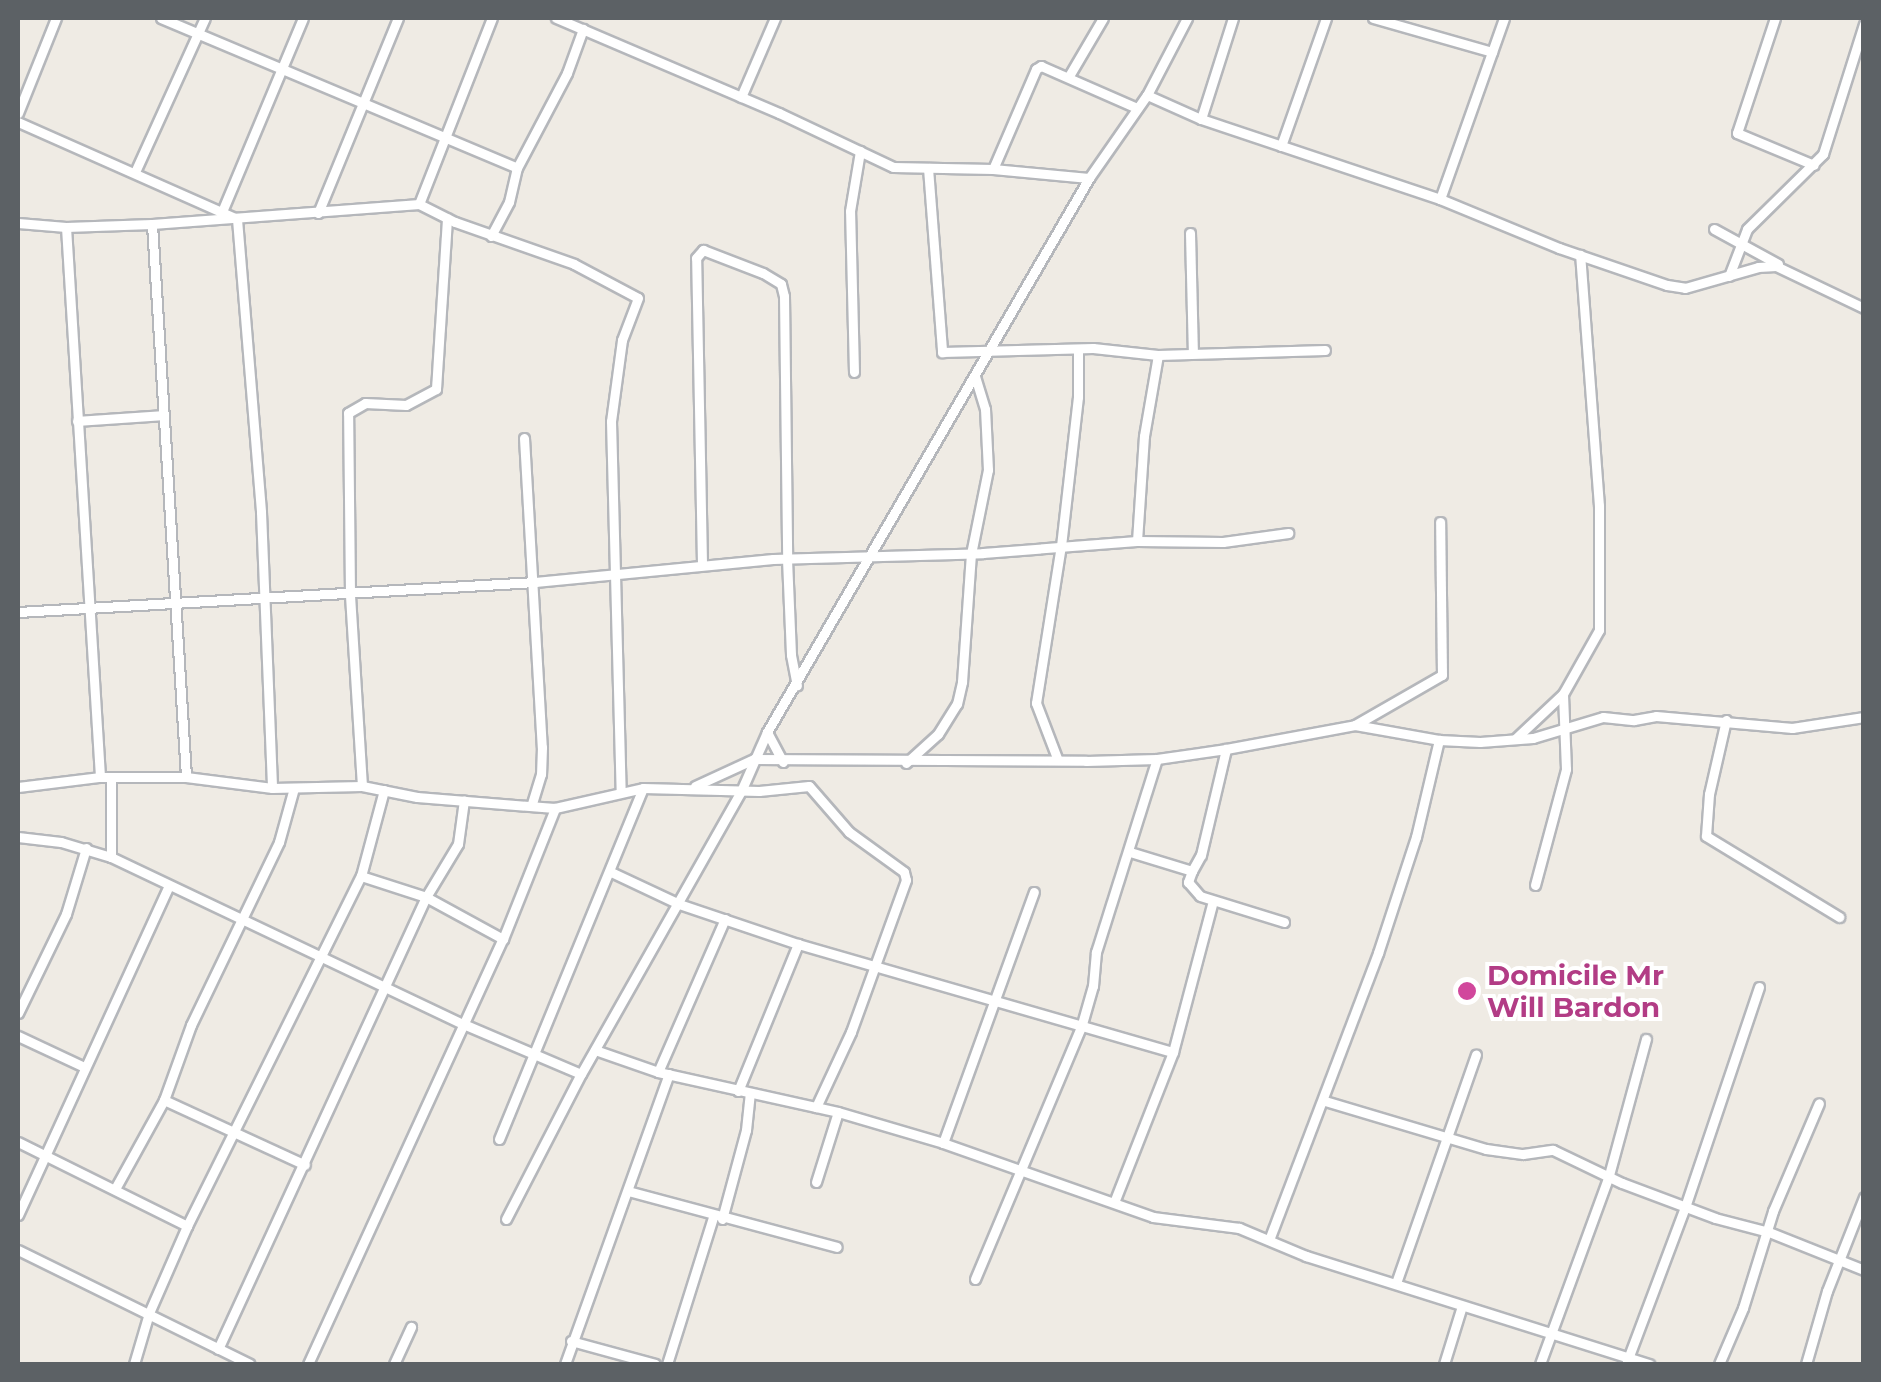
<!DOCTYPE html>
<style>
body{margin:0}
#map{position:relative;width:1881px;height:1382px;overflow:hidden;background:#efebe4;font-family:Montserrat,sans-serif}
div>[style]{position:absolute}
.roads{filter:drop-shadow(2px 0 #b5b7bb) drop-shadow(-2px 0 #b5b7bb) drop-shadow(0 2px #b5b7bb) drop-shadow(0 -2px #b5b7bb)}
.street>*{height:9px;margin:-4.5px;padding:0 4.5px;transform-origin:4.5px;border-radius:4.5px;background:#fff}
.dots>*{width:28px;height:28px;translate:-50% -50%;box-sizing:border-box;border:5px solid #fff;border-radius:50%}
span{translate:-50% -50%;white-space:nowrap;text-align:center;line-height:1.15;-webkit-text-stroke:8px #fff;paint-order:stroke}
.hotel-label{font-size:28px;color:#b23c85;font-weight:700}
.left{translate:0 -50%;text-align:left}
.frame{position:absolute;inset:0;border:20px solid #5c6165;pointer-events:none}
</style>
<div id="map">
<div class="roads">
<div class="street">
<div style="left:161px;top:18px;width:386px;rotate:22.8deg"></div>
<div style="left:556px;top:18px;width:242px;rotate:23.1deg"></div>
<div style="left:779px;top:113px;width:126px;rotate:25.3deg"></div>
<div style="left:893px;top:167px;width:100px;rotate:1.1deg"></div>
<div style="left:993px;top:169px;width:96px;rotate:5.4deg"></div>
<div style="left:1089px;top:178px;width:101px;rotate:-55.1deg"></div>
<div style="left:1147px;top:95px;width:59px;rotate:24deg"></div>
<div style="left:1201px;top:119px;width:252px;rotate:18.5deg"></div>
<div style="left:1440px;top:199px;width:129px;rotate:22.4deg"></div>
<div style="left:1559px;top:248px;width:114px;rotate:18.9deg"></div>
<div style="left:1667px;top:285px;width:18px;rotate:9deg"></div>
<div style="left:1685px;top:288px;width:76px;rotate:-16deg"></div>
<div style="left:1758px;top:267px;width:18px;rotate:-3deg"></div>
<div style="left:1776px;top:266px;width:98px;rotate:25.5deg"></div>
<div style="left:1373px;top:18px;width:124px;rotate:15.9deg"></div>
<div style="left:1775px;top:18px;width:121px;rotate:108.3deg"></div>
<div style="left:1737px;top:133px;width:83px;rotate:22.6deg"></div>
<div style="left:1069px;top:76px;width:67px;rotate:-59.6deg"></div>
<div style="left:1147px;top:95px;width:87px;rotate:-62.5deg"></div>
<div style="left:741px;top:97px;width:86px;rotate:-66.7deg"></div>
<div style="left:18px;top:113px;width:102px;rotate:-68.2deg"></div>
<div style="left:1201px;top:119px;width:106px;rotate:-72.4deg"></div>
<div style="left:18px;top:122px;width:240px;rotate:23.9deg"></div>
<div style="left:237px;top:219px;width:294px;rotate:85.3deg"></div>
<div style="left:261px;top:512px;width:276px;rotate:87.7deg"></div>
<div style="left:1281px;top:146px;width:136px;rotate:-70.6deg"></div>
<div style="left:928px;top:168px;width:185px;rotate:85.6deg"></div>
<div style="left:942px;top:352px;width:151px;rotate:-1.5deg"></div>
<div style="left:1093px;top:348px;width:65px;rotate:6.1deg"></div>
<div style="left:1158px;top:355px;width:167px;rotate:-1.7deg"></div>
<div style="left:993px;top:169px;width:109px;rotate:-66.7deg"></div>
<div style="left:1036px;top:69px;width:6px;rotate:-31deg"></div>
<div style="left:1041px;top:66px;width:105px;rotate:23.6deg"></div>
<div style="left:135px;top:172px;width:169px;rotate:-65.6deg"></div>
<div style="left:1440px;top:199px;width:192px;rotate:-70.5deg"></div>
<div style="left:419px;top:204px;width:200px;rotate:-68.6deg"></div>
<div style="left:318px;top:213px;width:211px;rotate:-67.7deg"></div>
<div style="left:221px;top:214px;width:212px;rotate:-67.3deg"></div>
<div style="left:18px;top:223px;width:48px;rotate:4.8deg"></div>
<div style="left:66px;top:227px;width:86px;rotate:-2deg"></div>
<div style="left:152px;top:224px;width:268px;rotate:-4.3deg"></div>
<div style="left:419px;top:204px;width:40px;rotate:26.6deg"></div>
<div style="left:455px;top:222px;width:126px;rotate:19.4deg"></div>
<div style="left:574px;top:264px;width:72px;rotate:28deg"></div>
<div style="left:638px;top:298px;width:45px;rotate:110.9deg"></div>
<div style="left:622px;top:340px;width:82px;rotate:97.7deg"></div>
<div style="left:611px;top:421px;width:371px;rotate:88.5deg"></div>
<div style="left:152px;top:224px;width:554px;rotate:86.48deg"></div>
<div style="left:66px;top:227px;width:551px;rotate:86.46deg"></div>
<div style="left:1714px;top:229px;width:73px;rotate:28.7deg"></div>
<div style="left:1190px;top:233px;width:120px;rotate:88.6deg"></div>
<div style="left:491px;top:236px;width:38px;rotate:-62deg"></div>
<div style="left:509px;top:202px;width:35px;rotate:-77deg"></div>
<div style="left:517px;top:168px;width:107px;rotate:-62.2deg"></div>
<div style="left:567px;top:73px;width:47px;rotate:-70deg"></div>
<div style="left:1729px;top:276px;width:50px;rotate:-69deg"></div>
<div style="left:1747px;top:229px;width:107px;rotate:-44.6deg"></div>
<div style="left:1823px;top:154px;width:136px;rotate:-72.5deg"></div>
<div style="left:854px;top:372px;width:161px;rotate:-91.4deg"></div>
<div style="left:850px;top:211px;width:61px;rotate:-80.5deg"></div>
<div style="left:77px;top:421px;width:87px;rotate:-3.9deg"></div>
<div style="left:524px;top:438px;width:310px;rotate:86.7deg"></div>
<div style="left:542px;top:747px;width:27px;rotate:92deg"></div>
<div style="left:541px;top:774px;width:31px;rotate:107deg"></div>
<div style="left:1137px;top:541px;width:105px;rotate:-86.2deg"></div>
<div style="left:1144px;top:436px;width:82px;rotate:-80.2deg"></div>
<div style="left:702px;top:563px;width:305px;rotate:-91.1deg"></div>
<div style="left:696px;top:258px;width:11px;rotate:-49deg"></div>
<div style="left:703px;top:250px;width:64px;rotate:21deg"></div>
<div style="left:763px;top:273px;width:21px;rotate:31deg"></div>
<div style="left:781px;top:284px;width:12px;rotate:76deg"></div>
<div style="left:784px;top:296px;width:263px;rotate:89.3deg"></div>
<div style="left:787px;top:559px;width:96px;rotate:87.6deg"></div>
<div style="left:791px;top:655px;width:31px;rotate:79deg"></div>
<div style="left:18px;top:612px;width:518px;rotate:-3.32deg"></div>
<div style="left:535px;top:582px;width:239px;rotate:-5.5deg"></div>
<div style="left:773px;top:559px;width:210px;rotate:-1.6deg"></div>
<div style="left:983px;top:553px;width:154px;rotate:-4.5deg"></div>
<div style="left:1137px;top:541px;width:86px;rotate:0.7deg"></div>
<div style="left:1223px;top:542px;width:66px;rotate:-7.9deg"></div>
<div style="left:1726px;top:720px;width:76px;rotate:102.9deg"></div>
<div style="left:1709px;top:794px;width:42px;rotate:94.1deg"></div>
<div style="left:1706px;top:836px;width:156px;rotate:31.3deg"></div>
<div style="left:1355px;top:725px;width:85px;rotate:10.1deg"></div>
<div style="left:1439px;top:740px;width:41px;rotate:2.8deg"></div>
<div style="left:1480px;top:742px;width:53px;rotate:-4.3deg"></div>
<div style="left:1533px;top:738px;width:73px;rotate:-16.7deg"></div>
<div style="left:1603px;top:717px;width:31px;rotate:6deg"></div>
<div style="left:1634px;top:720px;width:22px;rotate:-10deg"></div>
<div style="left:1656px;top:716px;width:137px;rotate:5deg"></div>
<div style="left:1792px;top:728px;width:73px;rotate:-8.7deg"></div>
<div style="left:767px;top:732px;width:34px;rotate:62deg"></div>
<div style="left:1515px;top:739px;width:66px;rotate:-43.2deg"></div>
<div style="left:1563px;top:694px;width:73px;rotate:-60.6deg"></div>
<div style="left:1599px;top:630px;width:124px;rotate:-90deg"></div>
<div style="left:1599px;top:506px;width:252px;rotate:-94.3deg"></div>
<div style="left:1057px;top:758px;width:59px;rotate:-110.9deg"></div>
<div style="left:1036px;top:703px;width:159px;rotate:-81deg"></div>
<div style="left:1061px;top:546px;width:150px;rotate:-83.5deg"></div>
<div style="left:1078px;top:397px;width:48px;rotate:-90deg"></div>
<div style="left:906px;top:763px;width:43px;rotate:-42.2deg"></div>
<div style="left:938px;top:734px;width:36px;rotate:-58deg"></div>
<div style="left:957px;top:704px;width:23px;rotate:-77deg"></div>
<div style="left:962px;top:682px;width:128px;rotate:-86deg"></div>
<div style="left:971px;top:554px;width:86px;rotate:-78.6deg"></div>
<div style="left:988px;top:470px;width:61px;rotate:-92.8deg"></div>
<div style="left:985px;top:409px;width:34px;rotate:-107deg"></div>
<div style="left:111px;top:777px;width:80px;rotate:90deg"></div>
<div style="left:362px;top:786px;width:193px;rotate:-93.6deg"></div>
<div style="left:350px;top:593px;width:180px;rotate:-90.6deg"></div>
<div style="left:348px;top:413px;width:20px;rotate:-30deg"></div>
<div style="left:365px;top:403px;width:41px;rotate:2.8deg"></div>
<div style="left:406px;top:405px;width:34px;rotate:-28deg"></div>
<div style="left:436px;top:389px;width:171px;rotate:-86.3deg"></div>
<div style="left:695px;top:786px;width:65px;rotate:-24.6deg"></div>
<div style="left:754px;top:759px;width:332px;rotate:0.3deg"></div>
<div style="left:1086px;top:761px;width:71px;rotate:-1.6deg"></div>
<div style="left:1157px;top:759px;width:70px;rotate:-8.2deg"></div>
<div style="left:18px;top:787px;width:83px;rotate:-7deg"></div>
<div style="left:100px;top:777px;width:86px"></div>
<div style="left:186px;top:777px;width:87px;rotate:7.3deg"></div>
<div style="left:272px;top:788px;width:90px;rotate:-1.3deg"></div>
<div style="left:362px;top:786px;width:56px;rotate:11.3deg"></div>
<div style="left:417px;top:797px;width:138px;rotate:4.6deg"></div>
<div style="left:555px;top:808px;width:90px;rotate:-12.8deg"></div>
<div style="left:643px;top:788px;width:116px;rotate:1.5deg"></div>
<div style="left:759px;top:791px;width:50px;rotate:-5.7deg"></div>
<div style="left:809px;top:786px;width:61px;rotate:49deg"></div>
<div style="left:849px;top:832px;width:68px;rotate:36deg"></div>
<div style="left:904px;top:872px;width:8px;rotate:76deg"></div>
<div style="left:906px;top:880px;width:162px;rotate:109.9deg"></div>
<div style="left:851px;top:1032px;width:83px;rotate:115deg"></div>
<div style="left:18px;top:837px;width:43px;rotate:6.6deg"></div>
<div style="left:61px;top:842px;width:52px;rotate:16.7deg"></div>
<div style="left:111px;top:857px;width:387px;rotate:25.4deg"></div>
<div style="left:461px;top:1023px;width:130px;rotate:23deg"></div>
<div style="left:1130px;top:852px;width:65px;rotate:17deg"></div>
<div style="left:1192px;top:871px;width:12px;rotate:110deg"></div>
<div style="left:1188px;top:882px;width:18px;rotate:49deg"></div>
<div style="left:1200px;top:896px;width:88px;rotate:17.2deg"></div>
<div style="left:1192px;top:871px;width:18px;rotate:-61deg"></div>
<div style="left:1201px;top:855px;width:109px;rotate:-76.7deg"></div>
<div style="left:1226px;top:749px;width:131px;rotate:-10.5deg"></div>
<div style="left:1355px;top:725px;width:100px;rotate:-29.9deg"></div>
<div style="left:1442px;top:675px;width:153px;rotate:-90.7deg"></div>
<div style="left:611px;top:872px;width:75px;rotate:25.2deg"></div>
<div style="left:679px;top:904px;width:126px;rotate:18.6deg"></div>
<div style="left:798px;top:944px;width:390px;rotate:16.1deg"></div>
<div style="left:361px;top:876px;width:68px;rotate:17.9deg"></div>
<div style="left:426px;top:897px;width:88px;rotate:28.6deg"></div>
<div style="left:1535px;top:885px;width:120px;rotate:-75deg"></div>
<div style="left:1566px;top:769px;width:75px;rotate:-92.3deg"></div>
<div style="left:18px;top:1013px;width:110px;rotate:-64.1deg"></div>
<div style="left:66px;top:914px;width:69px;rotate:-73.1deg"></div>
<div style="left:18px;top:1036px;width:71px;rotate:25.1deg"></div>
<div style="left:595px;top:1050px;width:67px;rotate:19.2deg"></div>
<div style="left:658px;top:1072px;width:184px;rotate:12.5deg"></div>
<div style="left:838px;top:1112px;width:109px;rotate:16.4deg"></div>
<div style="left:943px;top:1143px;width:223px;rotate:19.4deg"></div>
<div style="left:1153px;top:1217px;width:87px;rotate:7.3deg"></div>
<div style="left:1239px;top:1228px;width:73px;rotate:22.7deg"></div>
<div style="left:1306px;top:1256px;width:360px;rotate:17.5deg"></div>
<div style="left:658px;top:1072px;width:167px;rotate:-66.4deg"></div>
<div style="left:738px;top:1091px;width:159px;rotate:-67.8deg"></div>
<div style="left:164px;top:1100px;width:155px;rotate:24.7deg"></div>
<div style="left:1325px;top:1101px;width:168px;rotate:16.6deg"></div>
<div style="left:1486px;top:1149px;width:37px;rotate:8deg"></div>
<div style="left:1523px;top:1154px;width:30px;rotate:-8deg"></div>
<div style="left:1553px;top:1150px;width:76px;rotate:25.6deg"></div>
<div style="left:1622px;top:1183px;width:99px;rotate:20.6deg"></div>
<div style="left:1715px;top:1218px;width:56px;rotate:14.5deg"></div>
<div style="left:1769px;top:1232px;width:102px;rotate:21.8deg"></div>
<div style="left:499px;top:1139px;width:379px;rotate:-67.7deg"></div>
<div style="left:18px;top:1142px;width:189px;rotate:26.4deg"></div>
<div style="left:943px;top:1143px;width:267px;rotate:-70.1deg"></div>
<div style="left:816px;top:1182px;width:73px;rotate:-72.6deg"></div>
<div style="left:116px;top:1187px;width:99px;rotate:-61.1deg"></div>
<div style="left:164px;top:1100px;width:80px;rotate:-70.2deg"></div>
<div style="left:191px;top:1025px;width:203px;rotate:-64.3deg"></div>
<div style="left:279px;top:842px;width:56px;rotate:-74.5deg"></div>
<div style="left:628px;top:1191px;width:216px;rotate:15deg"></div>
<div style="left:1115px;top:1200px;width:159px;rotate:-68.6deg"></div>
<div style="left:1173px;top:1052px;width:156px;rotate:-75.2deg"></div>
<div style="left:18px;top:1215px;width:361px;rotate:-65.4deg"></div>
<div style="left:506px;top:1219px;width:163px;rotate:-62.7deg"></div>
<div style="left:581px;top:1074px;width:327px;rotate:-60.5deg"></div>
<div style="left:742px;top:789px;width:62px;rotate:-66.3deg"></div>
<div style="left:767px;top:732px;width:641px;rotate:-59.83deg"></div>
<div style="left:722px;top:1219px;width:92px;rotate:-74.9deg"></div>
<div style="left:746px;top:1130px;width:37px;rotate:-84deg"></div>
<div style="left:1269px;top:1240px;width:307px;rotate:-69.2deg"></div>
<div style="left:1378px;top:953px;width:122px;rotate:-71.9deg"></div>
<div style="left:1416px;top:837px;width:100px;rotate:-76.7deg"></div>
<div style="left:18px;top:1250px;width:258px;rotate:26.2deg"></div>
<div style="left:975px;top:1279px;width:277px;rotate:-67.2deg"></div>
<div style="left:1082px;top:1024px;width:40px;rotate:-74deg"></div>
<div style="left:1093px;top:986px;width:34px;rotate:-85deg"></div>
<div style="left:1096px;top:952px;width:202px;rotate:-72.5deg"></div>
<div style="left:1396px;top:1283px;width:242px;rotate:-70.7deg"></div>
<div style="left:571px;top:1341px;width:87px;rotate:15.3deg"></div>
<div style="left:218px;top:1349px;width:498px;rotate:-65.3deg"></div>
<div style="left:426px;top:897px;width:62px;rotate:-58.9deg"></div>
<div style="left:458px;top:844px;width:44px;rotate:-82.2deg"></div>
<div style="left:134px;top:1364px;width:53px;rotate:-73.6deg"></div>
<div style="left:149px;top:1313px;width:95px;rotate:-66.4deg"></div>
<div style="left:187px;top:1226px;width:391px;rotate:-63.6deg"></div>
<div style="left:361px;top:876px;width:89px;rotate:-75deg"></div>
<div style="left:308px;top:1364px;width:468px;rotate:-65.4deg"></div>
<div style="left:503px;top:939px;width:141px;rotate:-68.3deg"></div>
<div style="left:394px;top:1364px;width:41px;rotate:-65.3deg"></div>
<div style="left:565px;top:1364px;width:308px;rotate:-70.3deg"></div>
<div style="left:667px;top:1364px;width:154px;rotate:-72.6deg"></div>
<div style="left:1444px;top:1364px;width:61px;rotate:-72.8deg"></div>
<div style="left:1540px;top:1364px;width:201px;rotate:-69.9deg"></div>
<div style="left:1609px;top:1175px;width:141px;rotate:-74.8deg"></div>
<div style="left:1626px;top:1364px;width:168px;rotate:-69.4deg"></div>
<div style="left:1685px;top:1207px;width:232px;rotate:-71.4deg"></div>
<div style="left:1719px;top:1364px;width:61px;rotate:-66.8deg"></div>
<div style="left:1743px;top:1308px;width:102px;rotate:-72.8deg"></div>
<div style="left:1773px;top:1211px;width:117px;rotate:-66.9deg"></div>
<div style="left:1806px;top:1364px;width:76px;rotate:-74deg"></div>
<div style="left:1827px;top:1291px;width:101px;rotate:-68.5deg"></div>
</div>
</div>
<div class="dots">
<div style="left:1467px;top:991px;background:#d1479c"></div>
</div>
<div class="hotel-label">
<span class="left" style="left:1487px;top:991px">Domicile Mr<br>Will Bardon</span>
</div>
<div class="frame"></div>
</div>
